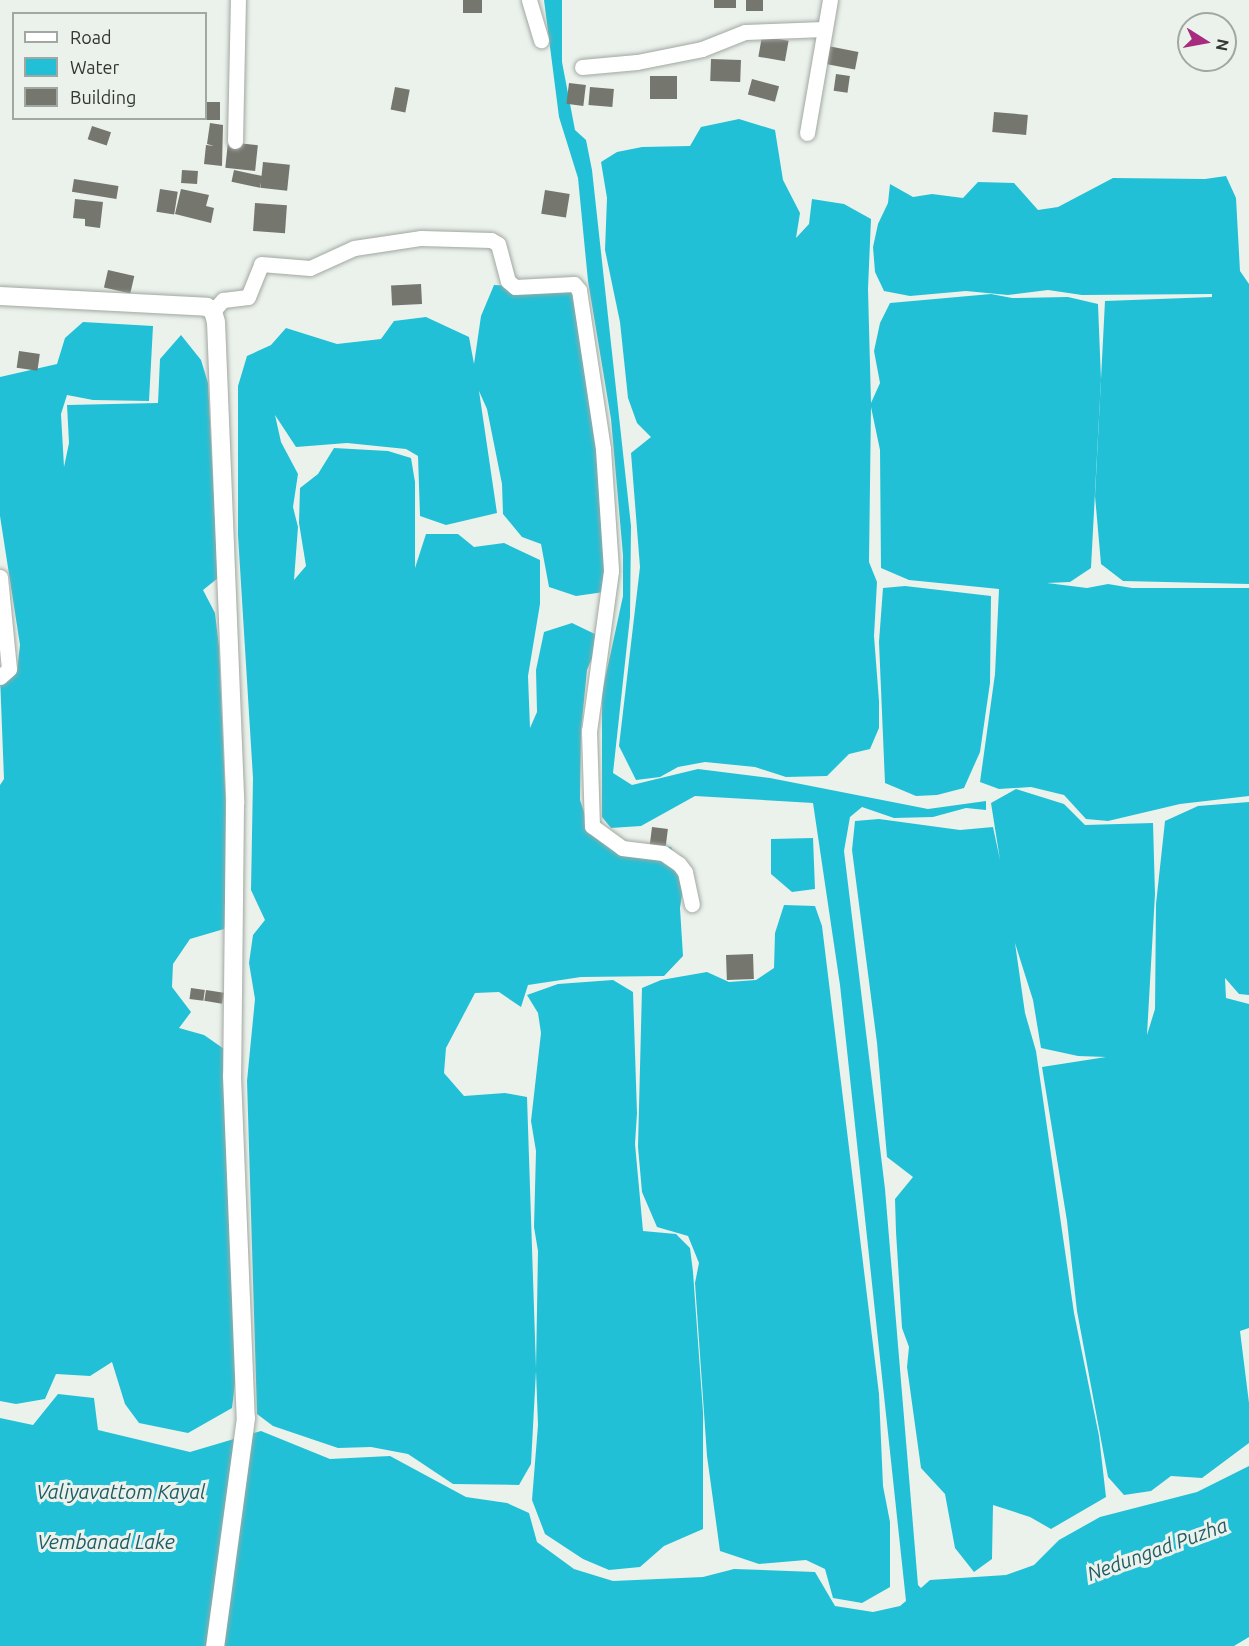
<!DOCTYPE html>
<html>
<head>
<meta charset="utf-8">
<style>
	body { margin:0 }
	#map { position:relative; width:1249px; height:1646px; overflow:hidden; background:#ebf2eb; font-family:Ubuntu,sans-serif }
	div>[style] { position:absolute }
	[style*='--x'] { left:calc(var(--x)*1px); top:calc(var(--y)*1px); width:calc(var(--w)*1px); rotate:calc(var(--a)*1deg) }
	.water>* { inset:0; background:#22c0d6 }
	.building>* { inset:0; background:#75766e; transform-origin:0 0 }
	.roads { filter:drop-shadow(0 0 2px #a1a7a1) drop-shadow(0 0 2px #a1a7a1) }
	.minor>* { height:15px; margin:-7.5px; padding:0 7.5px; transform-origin:7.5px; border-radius:7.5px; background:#fff }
	.tertiary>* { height:18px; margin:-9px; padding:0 9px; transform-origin:9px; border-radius:9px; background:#fff }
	span { translate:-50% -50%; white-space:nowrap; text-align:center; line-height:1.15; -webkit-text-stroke:6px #ebf2eb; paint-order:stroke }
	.water-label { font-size:20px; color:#225c66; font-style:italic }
	.legend { position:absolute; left:12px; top:12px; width:195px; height:108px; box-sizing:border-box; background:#ebf2eb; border:2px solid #a1a7a1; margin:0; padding:8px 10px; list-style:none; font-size:18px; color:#333633 }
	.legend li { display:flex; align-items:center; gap:12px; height:30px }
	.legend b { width:30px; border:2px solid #a1a7a1 }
	.north { position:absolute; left:1177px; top:12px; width:60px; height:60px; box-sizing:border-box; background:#ebf2eb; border:2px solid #a1a7a1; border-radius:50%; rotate:101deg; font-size:16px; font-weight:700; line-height:24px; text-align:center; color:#333633 }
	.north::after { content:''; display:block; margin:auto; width:21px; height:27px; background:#a72c80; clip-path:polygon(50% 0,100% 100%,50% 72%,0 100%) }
</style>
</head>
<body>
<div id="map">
	<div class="water">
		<i style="clip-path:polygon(544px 0,562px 0,562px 62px,575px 130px,586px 140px,592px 170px,631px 526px,630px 617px,613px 773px,632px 785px,698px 769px,770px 778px,928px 809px,986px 801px,986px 810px,966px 808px,933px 817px,894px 818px,862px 807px,850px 817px,844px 851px,885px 1189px,918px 1585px,921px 1588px,930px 1580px,1006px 1575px,1034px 1565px,1059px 1540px,1100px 1517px,1197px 1492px,1249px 1466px,1249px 1637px,1234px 1646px,0 1646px,0 1418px,33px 1425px,58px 1394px,94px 1398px,98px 1430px,190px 1452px,261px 1431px,330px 1459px,390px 1456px,466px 1497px,507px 1503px,529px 1513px,537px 1542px,574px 1569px,613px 1581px,703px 1577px,734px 1569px,815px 1572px,835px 1606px,873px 1612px,900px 1606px,906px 1601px,840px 985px,813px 803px,695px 796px,641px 826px,611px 828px,602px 817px,602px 693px,623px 596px,623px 555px,611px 419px,588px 281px,578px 178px,559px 117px)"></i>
		<i style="clip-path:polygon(739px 119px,775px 130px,783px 180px,800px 213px,796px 238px,809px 224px,812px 199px,844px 204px,871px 219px,868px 289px,871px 403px,880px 383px,874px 351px,880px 323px,890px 303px,991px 294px,1012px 298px,1068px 297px,1098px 304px,1101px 380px,1091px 568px,1070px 582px,1047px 583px,1087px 588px,1108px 584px,1132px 588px,1249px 588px,1249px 796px,1180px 804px,1108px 821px,1086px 819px,1064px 795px,1031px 787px,999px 789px,980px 782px,995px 674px,999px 589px,909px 580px,881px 568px,880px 450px,871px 407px,869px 562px,877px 582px,874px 636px,879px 701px,879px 728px,870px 749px,849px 754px,827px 776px,786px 777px,755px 767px,705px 762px,678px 767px,660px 777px,636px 780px,619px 746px,640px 567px,631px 453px,651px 437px,637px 423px,628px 398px,620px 322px,605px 250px,607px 198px,601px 162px,617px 152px,642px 147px,690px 146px,701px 127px)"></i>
		<i style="clip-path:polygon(1226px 176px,1236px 198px,1240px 271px,1249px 284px,1249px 584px,1123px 581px,1101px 564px,1095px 496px,1105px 301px,1212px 297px,1212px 294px,1082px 295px,1048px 290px,1008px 295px,966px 291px,910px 296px,884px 291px,875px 272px,873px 247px,878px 224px,888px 203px,890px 184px,913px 197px,932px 194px,963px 198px,978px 182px,1014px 183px,1038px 210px,1058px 207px,1113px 178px,1205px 179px)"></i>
		<i style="clip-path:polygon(494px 285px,577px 289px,584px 316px,611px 591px,576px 596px,549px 587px,541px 544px,522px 537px,503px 514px,502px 484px,487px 409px,479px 391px,497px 513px,446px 525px,420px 516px,418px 456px,406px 449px,347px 443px,296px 447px,275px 415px,281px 442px,298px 474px,293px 507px,298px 527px,294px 580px,306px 566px,299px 523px,300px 488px,318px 474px,334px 448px,388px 451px,411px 458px,415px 482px,415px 568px,426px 534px,458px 534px,474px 547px,504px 543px,540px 560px,540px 604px,528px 676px,530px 728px,537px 712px,536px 670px,544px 632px,572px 623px,601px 637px,587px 670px,581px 731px,580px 800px,587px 821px,608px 841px,671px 847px,685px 874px,680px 908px,683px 956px,664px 976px,581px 977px,528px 985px,521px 1007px,499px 992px,475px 993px,446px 1048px,444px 1073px,464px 1096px,505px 1093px,527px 1097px,536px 1368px,538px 1251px,534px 1227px,536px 1151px,531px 1121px,541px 1033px,538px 1013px,527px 995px,558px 984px,613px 980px,633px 992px,637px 1113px,635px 1144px,643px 1231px,676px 1234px,690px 1248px,693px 1272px,703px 1412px,703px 1529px,664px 1546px,640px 1567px,609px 1570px,583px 1559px,545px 1534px,532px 1500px,538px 1425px,536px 1371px,531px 1464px,519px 1485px,453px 1484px,408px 1454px,371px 1447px,338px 1448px,273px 1426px,257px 1414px,247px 1081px,255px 999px,249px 963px,253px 935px,265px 920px,251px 890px,253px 778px,238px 535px,238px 386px,247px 356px,271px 345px,286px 328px,337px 344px,381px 339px,394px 321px,426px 317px,469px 337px,474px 364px,481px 316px)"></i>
		<i style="clip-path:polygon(83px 322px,153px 326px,149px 401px,93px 400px,67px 395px,61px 414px,64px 467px,69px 443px,67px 405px,158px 403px,160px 359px,181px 335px,201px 360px,208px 383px,218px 578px,203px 590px,215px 613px,219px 647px,230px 907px,224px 929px,190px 939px,173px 964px,172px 987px,191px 1012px,179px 1028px,204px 1035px,227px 1051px,237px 1367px,232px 1408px,188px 1433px,139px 1423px,125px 1404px,112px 1362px,90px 1376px,56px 1374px,45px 1399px,16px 1404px,0 1401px,0 785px,4px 779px,0 676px,17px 671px,20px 645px,0 516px,0 377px,57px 364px,65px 338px)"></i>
		<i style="clip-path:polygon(905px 586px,991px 596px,990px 683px,980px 752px,964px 788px,937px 795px,916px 796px,885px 783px,879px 642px,883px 588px)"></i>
		<i style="clip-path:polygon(1016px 789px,1064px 804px,1085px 825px,1153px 823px,1155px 894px,1147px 1035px,1155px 1009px,1156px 904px,1165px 821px,1198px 806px,1249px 802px,1249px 995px,1239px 994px,1225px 978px,1226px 998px,1249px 1004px,1249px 1328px,1240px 1331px,1249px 1403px,1249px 1443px,1202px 1478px,1171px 1476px,1151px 1491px,1124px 1495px,1108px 1477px,1077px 1311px,1067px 1221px,1042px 1067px,1106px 1057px,1078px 1056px,1041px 1048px,1033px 1000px,1015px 943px,1025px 1013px,1036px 1051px,1074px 1313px,1099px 1436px,1106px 1497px,1051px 1529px,1030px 1517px,993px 1505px,992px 1559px,974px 1572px,955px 1548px,945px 1494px,921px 1468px,907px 1367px,909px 1347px,902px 1328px,896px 1232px,895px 1199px,913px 1177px,887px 1157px,877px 1043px,852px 850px,855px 821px,879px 819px,960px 830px,993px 827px,1000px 860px,991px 803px)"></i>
		<i style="clip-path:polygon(813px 838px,815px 889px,792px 892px,771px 874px,771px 839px)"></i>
		<i style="clip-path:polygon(784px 905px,815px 906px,822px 926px,879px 1394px,883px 1486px,890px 1522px,890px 1587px,862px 1603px,833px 1598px,825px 1569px,806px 1560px,759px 1564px,720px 1551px,707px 1456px,695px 1283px,699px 1263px,688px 1236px,657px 1227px,642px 1192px,638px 1147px,642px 988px,661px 980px,707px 972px,729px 982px,756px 980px,774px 968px,775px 933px)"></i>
	</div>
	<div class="building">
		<i style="left:463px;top:0;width:19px;height:13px"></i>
		<i style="left:714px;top:0;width:22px;height:8px"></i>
		<i style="left:746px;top:0;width:17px;height:11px"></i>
		<i style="left:762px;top:36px;width:27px;height:21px;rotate:10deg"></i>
		<i style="left:828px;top:46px;width:31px;height:18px;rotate:11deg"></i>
		<i style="left:711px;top:59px;width:30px;height:22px;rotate:2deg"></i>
		<i style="left:836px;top:74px;width:14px;height:17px;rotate:8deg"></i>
		<i style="left:650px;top:76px;width:27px;height:23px"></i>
		<i style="left:752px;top:79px;width:28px;height:16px;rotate:15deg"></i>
		<i style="left:569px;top:83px;width:17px;height:21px;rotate:7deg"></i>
		<i style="left:395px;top:87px;width:15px;height:23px;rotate:11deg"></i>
		<i style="left:590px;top:87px;width:24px;height:18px;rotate:5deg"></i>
		<i style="left:206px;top:102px;width:14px;height:18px"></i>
		<i style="left:994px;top:112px;width:34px;height:20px;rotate:5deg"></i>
		<i style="clip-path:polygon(210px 123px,223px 125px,222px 166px,204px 164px,206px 145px,214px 146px,207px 144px)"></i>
		<i style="left:92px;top:126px;width:20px;height:14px;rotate:18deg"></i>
		<i style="left:228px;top:142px;width:30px;height:26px;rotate:6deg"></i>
		<i style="left:263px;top:162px;width:27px;height:26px;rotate:6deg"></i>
		<i style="left:182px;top:170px;width:16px;height:13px;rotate:4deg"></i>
		<i style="left:234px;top:170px;width:29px;height:12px;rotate:12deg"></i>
		<i style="left:74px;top:179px;width:45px;height:13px;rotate:9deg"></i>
		<i style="left:160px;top:189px;width:18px;height:23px;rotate:9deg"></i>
		<i style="clip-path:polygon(181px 189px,209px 195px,206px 206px,214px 208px,211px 223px,175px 214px)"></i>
		<i style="left:545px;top:190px;width:25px;height:24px;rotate:9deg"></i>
		<i style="clip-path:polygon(75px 199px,103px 202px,100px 228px,85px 226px,85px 219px,73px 218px)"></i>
		<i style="left:255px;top:203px;width:32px;height:28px;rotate:4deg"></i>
		<i style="left:108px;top:270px;width:27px;height:18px;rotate:13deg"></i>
		<i style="left:421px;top:284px;width:20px;height:30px;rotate:87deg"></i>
		<i style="left:19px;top:351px;width:21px;height:17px;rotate:8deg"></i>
		<i style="left:652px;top:827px;width:16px;height:19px;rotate:7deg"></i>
		<i style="left:753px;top:954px;width:25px;height:27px;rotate:88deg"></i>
		<i style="left:191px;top:988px;width:14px;height:11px;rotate:8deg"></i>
		<i style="left:206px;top:990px;width:18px;height:11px;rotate:9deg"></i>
	</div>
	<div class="roads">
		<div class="minor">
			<i style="--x:529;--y:0;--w:42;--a:73.3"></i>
			<i style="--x:582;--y:67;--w:55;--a:-5.2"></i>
			<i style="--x:637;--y:62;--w:66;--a:-11.3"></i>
			<i style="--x:702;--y:49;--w:46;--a:-21.6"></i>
			<i style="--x:745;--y:32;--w:79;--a:-2.2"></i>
			<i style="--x:807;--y:133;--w:135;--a:-80.2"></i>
			<i style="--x:235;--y:141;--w:141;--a:-88.8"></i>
			<i style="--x:213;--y:311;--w:15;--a:-48"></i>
			<i style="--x:223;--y:300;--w:25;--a:-7"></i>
			<i style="--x:248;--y:297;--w:35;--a:-68"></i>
			<i style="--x:261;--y:264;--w:49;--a:4.7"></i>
			<i style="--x:310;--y:268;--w:48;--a:-24.4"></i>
			<i style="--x:354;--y:248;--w:68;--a:-8.5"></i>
			<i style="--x:421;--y:238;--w:70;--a:1.6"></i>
			<i style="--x:491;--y:240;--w:8;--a:30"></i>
			<i style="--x:498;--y:244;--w:38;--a:75"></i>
			<i style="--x:508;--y:281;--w:9;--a:41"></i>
			<i style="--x:515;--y:287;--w:59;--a:-2.9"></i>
			<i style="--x:574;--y:284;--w:8;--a:50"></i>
			<i style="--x:579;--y:290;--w:161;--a:81.4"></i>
			<i style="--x:603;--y:449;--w:122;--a:86.2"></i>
			<i style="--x:611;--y:571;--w:162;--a:97.8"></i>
			<i style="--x:589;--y:731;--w:95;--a:88.2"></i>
			<i style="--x:592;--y:826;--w:37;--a:36"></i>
			<i style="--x:622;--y:848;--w:41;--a:7"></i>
			<i style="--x:663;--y:853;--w:19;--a:35"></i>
			<i style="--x:679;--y:864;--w:10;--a:53"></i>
			<i style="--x:685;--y:872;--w:33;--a:78"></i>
			<i style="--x:0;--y:577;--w:92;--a:84.4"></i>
			<i style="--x:9;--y:669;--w:12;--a:138"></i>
		</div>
		<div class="tertiary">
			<i style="--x:0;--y:296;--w:207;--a:3"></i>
			<i style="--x:207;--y:307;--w:7;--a:34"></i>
			<i style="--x:213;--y:311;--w:11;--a:75"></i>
			<i style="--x:216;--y:322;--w:482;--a:87.7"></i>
			<i style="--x:235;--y:804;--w:272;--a:90.6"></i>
			<i style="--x:232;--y:1076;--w:342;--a:87.7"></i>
			<i style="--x:246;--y:1418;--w:230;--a:97.7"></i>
		</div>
	</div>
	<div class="water-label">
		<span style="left:121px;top:1491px">Valiyavattom Kayal</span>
		<span style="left:106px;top:1541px">Vembanad Lake</span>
		<span style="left:1157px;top:1549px;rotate:-20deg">Nedungad Puzha</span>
	</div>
	<ul class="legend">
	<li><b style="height:8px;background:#fff"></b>Road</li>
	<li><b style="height:16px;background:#22c0d6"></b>Water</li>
	<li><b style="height:16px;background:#75766e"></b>Building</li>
	</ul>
	<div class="north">N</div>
</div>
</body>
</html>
